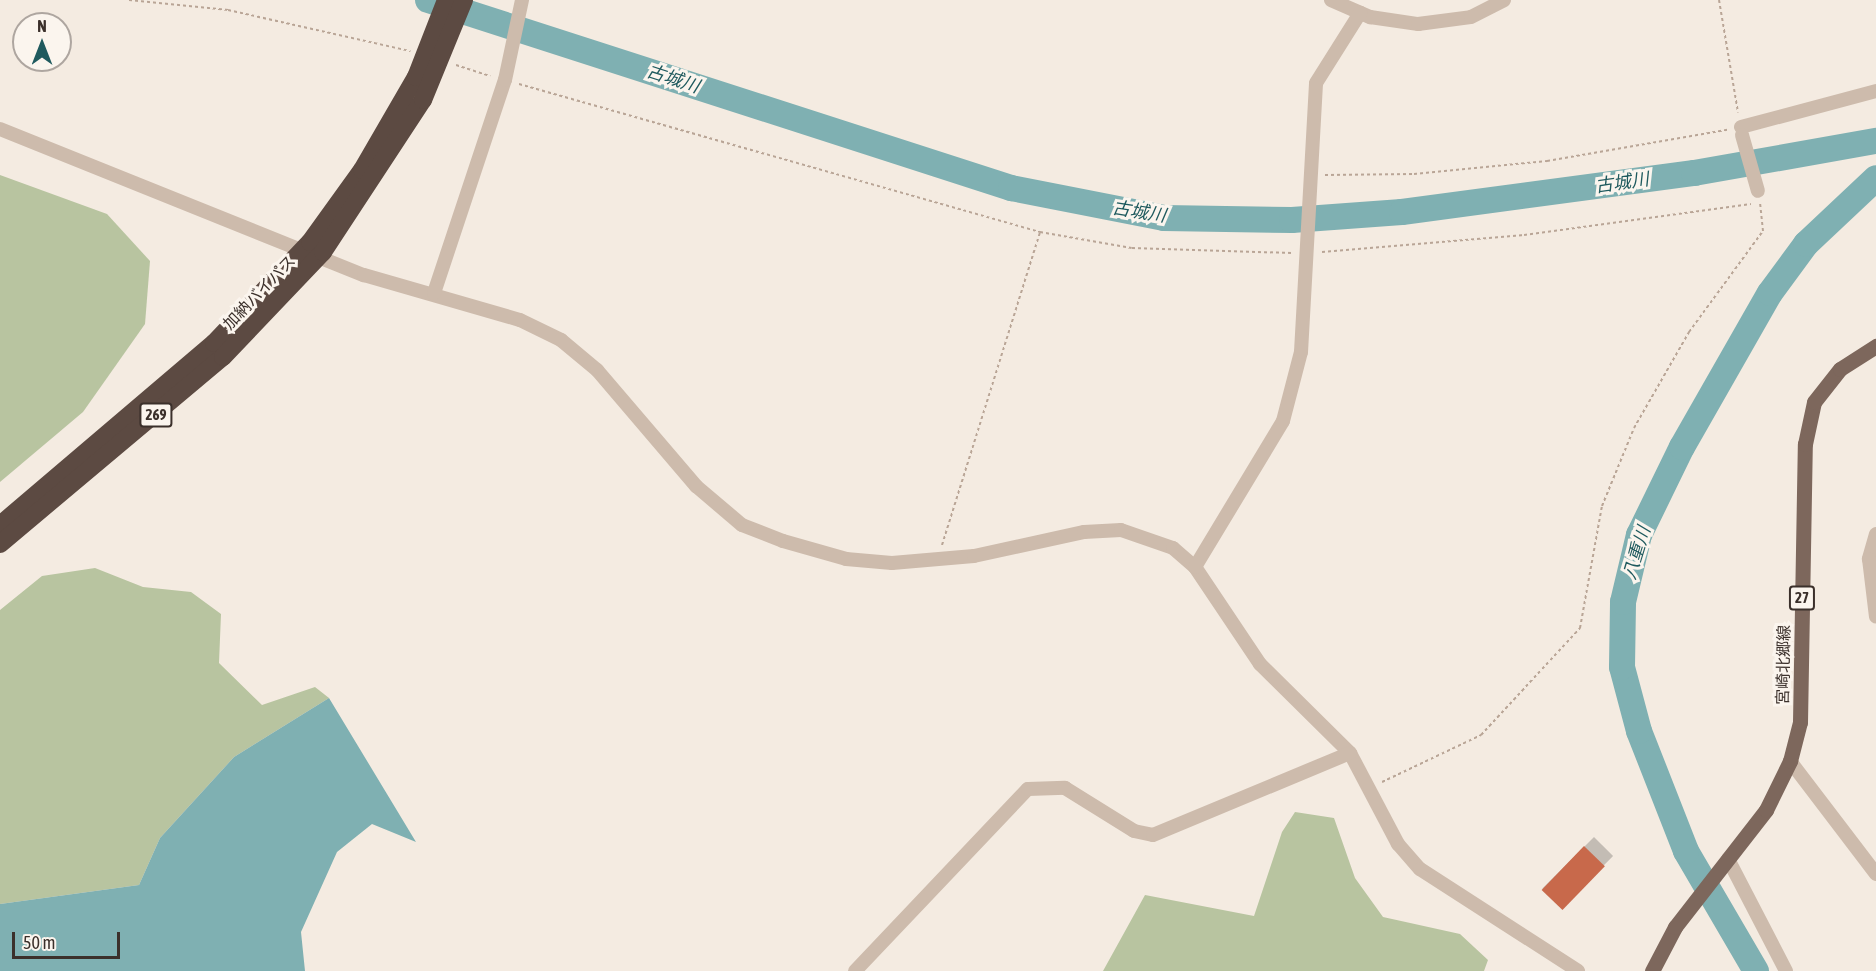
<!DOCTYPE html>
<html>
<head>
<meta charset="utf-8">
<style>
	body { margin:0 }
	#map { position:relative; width:1876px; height:971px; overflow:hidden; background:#f4ebe1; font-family:"Asap Condensed","Noto Sans JP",sans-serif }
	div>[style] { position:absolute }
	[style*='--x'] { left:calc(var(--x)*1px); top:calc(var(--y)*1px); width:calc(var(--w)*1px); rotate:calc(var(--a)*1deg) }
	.green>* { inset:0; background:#b8c4a0 }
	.water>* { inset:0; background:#7fb0b2 }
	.shadow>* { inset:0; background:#0003; transform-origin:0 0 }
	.river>* { height:26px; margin:-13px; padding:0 13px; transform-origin:13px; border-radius:13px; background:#7fb0b2 }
	.building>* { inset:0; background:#c8694b; transform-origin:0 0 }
	.path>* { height:2px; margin-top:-1px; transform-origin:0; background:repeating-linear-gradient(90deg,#b9a596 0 3px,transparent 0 6px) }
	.minor>* { height:14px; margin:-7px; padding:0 7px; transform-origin:7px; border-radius:7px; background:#cdbbac }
	.major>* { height:15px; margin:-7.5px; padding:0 7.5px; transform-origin:7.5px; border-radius:7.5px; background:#7d675c }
	.highway>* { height:18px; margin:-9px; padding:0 9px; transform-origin:9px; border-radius:9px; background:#5c4a42 }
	span { translate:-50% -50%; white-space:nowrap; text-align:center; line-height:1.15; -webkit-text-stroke:6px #fbf5ee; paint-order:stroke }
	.shield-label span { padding:2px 4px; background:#fbf5ee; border:2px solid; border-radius:4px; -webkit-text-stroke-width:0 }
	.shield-label { font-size:15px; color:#3b302b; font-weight:700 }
	.street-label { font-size:16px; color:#3b302b }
	.water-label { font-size:18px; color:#1f5a5e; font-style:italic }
	.north { position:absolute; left:12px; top:12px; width:60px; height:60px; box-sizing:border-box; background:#fbf5ee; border:2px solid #aea6a0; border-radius:50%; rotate:0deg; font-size:16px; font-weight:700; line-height:24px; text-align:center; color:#3b302b }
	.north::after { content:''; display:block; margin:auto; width:21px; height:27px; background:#1f5a5e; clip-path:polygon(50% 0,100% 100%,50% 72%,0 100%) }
	.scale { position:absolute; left:12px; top:932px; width:108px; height:27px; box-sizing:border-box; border:3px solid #3b302b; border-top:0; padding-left:8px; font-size:18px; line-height:21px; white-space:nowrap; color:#3b302b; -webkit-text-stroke:4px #fbf5ee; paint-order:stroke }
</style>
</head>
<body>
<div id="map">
	<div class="green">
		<i style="clip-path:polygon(0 175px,107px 214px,150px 261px,145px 324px,83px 412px,0 482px)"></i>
		<i style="clip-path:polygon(95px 568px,143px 587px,191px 592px,221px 614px,219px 663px,262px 705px,315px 687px,329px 698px,234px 757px,160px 838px,139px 885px,0 904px,0 610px,42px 576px)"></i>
		<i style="clip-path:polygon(1295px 812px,1334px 818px,1355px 878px,1383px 917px,1460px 934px,1488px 960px,1484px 971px,1103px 971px,1145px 895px,1254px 916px,1282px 832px)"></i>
	</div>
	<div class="water">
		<i style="clip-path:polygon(329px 698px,416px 842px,372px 824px,337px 852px,301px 932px,305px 971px,0 971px,0 904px,139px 885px,160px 838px,234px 757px)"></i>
	</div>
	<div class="shadow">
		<i style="left:1594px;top:837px;width:27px;height:73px;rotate:45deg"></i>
	</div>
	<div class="river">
		<i style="--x:428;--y:0;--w:613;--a:17.87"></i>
		<i style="--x:1011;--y:188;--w:156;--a:11.1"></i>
		<i style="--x:1164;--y:218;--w:128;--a:0.9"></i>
		<i style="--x:1292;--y:220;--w:110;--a:-4.2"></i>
		<i style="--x:1402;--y:212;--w:295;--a:-7.6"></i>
		<i style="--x:1694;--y:173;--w:185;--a:-10"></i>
		<i style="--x:1756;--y:971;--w:139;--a:-120.3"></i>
		<i style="--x:1686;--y:851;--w:129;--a:-111.4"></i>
		<i style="--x:1639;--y:731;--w:66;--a:-104.9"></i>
		<i style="--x:1622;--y:667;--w:65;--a:-89.1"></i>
		<i style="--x:1623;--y:602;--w:69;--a:-76.6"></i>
		<i style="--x:1639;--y:535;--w:98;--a:-64"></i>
		<i style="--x:1682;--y:447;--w:177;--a:-60.3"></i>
		<i style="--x:1770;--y:293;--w:61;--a:-53.7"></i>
		<i style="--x:1806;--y:244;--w:96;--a:-43.3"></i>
	</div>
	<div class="building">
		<i style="left:1584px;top:846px;width:29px;height:61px;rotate:44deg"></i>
	</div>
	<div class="path">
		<i style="--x:129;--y:0;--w:100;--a:5.8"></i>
		<i style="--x:228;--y:10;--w:187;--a:12.7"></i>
		<i style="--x:1719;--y:0;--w:114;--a:80.4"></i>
		<i style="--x:456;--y:65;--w:36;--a:18"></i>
		<i style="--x:519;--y:84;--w:542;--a:15.86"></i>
		<i style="--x:1040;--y:232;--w:93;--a:9.9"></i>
		<i style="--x:1132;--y:248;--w:160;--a:1.8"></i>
		<i style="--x:1325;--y:175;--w:89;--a:-0.6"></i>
		<i style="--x:1414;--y:174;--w:134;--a:-5.6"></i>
		<i style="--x:1547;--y:161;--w:183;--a:-9.8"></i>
		<i style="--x:1322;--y:252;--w:203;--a:-4.8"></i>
		<i style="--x:1524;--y:235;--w:229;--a:-7.8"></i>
		<i style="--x:942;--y:545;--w:327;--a:-72.6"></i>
		<i style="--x:1382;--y:782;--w:110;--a:-25.4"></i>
		<i style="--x:1481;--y:735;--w:146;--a:-47.2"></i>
		<i style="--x:1580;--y:628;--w:124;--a:-79.8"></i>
		<i style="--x:1602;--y:506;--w:84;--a:-67.7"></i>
		<i style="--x:1634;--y:428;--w:111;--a:-60.2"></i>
		<i style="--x:1689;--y:332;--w:125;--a:-53.8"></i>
		<i style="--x:1763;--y:231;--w:28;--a:-96"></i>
	</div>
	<div class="minor">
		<i style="--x:1331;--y:0;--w:43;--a:23.6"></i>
		<i style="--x:1370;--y:17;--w:49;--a:8.3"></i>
		<i style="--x:1418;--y:24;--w:53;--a:-7.5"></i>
		<i style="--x:1471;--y:17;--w:37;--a:-27"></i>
		<i style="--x:1741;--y:127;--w:140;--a:-14.9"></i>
		<i style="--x:0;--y:129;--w:392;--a:21.9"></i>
		<i style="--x:364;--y:275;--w:162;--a:16.1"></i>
		<i style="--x:520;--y:320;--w:46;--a:26"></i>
		<i style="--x:561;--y:340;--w:47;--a:39.8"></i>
		<i style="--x:597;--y:370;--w:153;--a:49.5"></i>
		<i style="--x:696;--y:486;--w:60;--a:40.3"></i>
		<i style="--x:742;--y:525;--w:44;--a:21.3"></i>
		<i style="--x:783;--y:541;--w:66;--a:15.9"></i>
		<i style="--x:846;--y:559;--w:46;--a:5"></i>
		<i style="--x:892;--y:563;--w:82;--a:-4.9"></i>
		<i style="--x:974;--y:556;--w:113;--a:-12.3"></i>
		<i style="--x:1084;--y:532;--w:37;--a:-3"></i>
		<i style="--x:1121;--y:530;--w:55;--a:19.1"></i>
		<i style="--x:1173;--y:548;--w:29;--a:41"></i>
		<i style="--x:1195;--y:567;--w:117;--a:56.2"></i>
		<i style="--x:1260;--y:664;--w:127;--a:44.7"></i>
		<i style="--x:1350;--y:753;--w:103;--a:62.2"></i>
		<i style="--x:1398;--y:844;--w:33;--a:49"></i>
		<i style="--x:1420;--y:869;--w:188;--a:32.8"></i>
		<i style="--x:1742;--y:135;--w:58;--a:74.1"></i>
		<i style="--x:434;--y:293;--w:225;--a:-71.6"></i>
		<i style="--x:505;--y:80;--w:82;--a:-78"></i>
		<i style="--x:1876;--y:534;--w:26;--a:106"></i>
		<i style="--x:1869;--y:559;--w:58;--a:83.1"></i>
		<i style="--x:1195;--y:567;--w:170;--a:-58.9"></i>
		<i style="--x:1283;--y:421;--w:71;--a:-75.4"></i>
		<i style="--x:1301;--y:352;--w:269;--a:-86.8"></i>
		<i style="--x:1316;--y:83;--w:83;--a:-57.8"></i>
		<i style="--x:1790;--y:761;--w:142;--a:52.7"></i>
		<i style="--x:1728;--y:859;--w:126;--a:62.6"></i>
		<i style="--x:855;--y:971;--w:251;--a:-46.5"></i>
		<i style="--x:1028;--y:789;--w:37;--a:-2"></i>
		<i style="--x:1065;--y:788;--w:81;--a:31.9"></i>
		<i style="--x:1134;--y:831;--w:19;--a:12"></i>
		<i style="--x:1153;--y:835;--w:213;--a:-22.6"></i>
	</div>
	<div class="major">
		<i style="--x:1652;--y:971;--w:50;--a:-62.4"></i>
		<i style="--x:1675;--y:927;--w:148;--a:-52.1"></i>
		<i style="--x:1766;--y:810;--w:55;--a:-63.9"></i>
		<i style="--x:1790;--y:761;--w:40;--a:-75.6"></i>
		<i style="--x:1800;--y:722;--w:278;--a:-89"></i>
		<i style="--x:1805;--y:444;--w:43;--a:-77.9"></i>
		<i style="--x:1814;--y:402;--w:42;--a:-51.8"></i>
		<i style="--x:1840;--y:369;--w:43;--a:-32.6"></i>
	</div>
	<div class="highway">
		<i style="--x:0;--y:525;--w:281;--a:-40.4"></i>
		<i style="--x:214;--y:343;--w:139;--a:-46.5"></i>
		<i style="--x:310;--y:242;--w:89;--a:-54.2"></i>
		<i style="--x:362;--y:170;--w:108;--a:-59.9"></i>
		<i style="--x:416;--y:77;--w:83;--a:-68.7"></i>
		<i style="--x:0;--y:544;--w:291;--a:-40"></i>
		<i style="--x:223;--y:357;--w:145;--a:-46.4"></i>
		<i style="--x:323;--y:252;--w:182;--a:-56.7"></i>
		<i style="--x:423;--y:100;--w:108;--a:-67.7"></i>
	</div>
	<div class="shield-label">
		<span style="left:156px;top:415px">269</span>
		<span style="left:1802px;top:598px">27</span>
	</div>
	<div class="street-label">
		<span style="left:259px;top:292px;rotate:-46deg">加納バイパス</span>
		<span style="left:1783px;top:665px;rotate:-89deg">宮崎北郷線</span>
	</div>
	<div class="water-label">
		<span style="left:673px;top:79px;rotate:18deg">古城川</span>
		<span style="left:1622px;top:183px;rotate:-8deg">古城川</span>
		<span style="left:1139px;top:212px;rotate:9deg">古城川</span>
		<span style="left:1637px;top:553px;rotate:-73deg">八重川</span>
	</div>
	<div class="north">N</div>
	<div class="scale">50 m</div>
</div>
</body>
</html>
